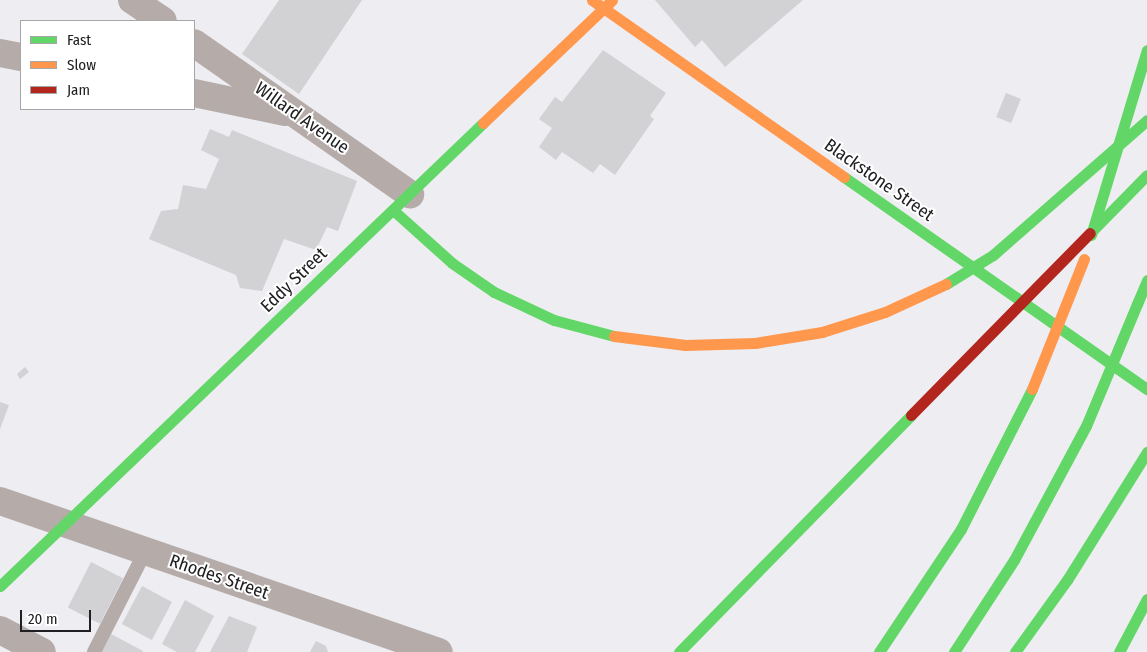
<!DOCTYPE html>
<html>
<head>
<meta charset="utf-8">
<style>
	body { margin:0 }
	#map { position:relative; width:1147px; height:652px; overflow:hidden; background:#ededf2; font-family:"Fira Sans Condensed",sans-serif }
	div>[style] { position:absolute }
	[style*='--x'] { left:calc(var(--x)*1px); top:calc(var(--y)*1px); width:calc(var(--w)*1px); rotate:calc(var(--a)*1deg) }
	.building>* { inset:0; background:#d2d2d5; transform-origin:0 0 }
	.lane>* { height:14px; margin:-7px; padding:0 7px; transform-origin:7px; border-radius:7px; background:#b5acaa }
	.street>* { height:28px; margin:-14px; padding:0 14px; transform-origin:14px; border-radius:14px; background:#b5acaa }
	.fast>* { height:11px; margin:-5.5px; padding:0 5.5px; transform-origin:5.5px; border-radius:5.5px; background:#63d668 }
	.slow>* { height:11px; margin:-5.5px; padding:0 5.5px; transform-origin:5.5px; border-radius:5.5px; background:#ff974d }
	.fast-bridge>* { height:11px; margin:-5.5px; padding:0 5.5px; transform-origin:5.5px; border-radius:5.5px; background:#63d668 }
	.slow-bridge>* { height:11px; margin:-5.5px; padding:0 5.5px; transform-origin:5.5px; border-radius:5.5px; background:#ff974d }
	.jam-bridge>* { height:11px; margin:-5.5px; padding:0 5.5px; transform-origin:5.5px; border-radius:5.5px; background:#b3261e }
	span { translate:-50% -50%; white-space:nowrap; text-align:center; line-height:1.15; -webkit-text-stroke:4px #fff; paint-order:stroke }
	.street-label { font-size:18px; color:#202023 }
	.legend { position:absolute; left:20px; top:20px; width:175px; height:90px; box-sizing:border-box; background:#fff; border:1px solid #a6a6a7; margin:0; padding:6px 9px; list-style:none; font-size:15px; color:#202023 }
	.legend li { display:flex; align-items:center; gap:10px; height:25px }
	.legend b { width:25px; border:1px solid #a6a6a7 }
	.scale { position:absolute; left:20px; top:610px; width:71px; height:22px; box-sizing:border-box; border:2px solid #202023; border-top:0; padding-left:6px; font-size:15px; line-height:18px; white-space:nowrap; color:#202023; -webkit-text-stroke:4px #fff; paint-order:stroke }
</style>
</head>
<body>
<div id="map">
	<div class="building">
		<i style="clip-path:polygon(279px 0,362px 0,299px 94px,242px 54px)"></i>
		<i style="clip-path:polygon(655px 0,803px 0,725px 67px,702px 40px,695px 47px)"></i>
		<i style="clip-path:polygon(603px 50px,666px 93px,650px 116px,654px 119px,615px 175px,600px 164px,593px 173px,562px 152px,556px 160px,539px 147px,552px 128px,539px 119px,555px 97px,562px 102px)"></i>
		<i style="left:1006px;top:93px;width:16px;height:26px;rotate:22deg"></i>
		<i style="clip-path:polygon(210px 129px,229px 137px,232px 130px,357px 181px,338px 231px,327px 227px,316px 250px,284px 239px,262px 291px,240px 288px,236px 275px,149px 239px,161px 211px,178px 209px,183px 185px,206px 189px,219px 159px,201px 150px)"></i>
		<i style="clip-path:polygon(25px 367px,29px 372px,20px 379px,17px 374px)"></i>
		<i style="clip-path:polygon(0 402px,9px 405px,0 429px)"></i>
		<i style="left:91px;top:562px;width:36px;height:51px;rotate:27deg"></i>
		<i style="left:142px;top:586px;width:34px;height:43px;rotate:28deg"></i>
		<i style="clip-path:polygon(185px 600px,214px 616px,195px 652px,177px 652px,162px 644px)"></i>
		<i style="clip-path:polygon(229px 616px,257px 627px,247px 652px,210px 652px)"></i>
		<i style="clip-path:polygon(111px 634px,143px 651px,142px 652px,101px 652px)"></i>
		<i style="clip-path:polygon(316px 641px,326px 646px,328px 652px,310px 652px)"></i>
	</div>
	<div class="lane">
		<i style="--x:94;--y:652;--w:112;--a:-63"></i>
	</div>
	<div class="street">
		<i style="--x:132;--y:0;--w:37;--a:34"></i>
		<i style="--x:194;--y:43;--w:264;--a:35"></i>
		<i style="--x:0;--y:53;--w:21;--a:11"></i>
		<i style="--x:194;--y:93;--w:93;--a:11.8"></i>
		<i style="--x:0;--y:501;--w:464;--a:19"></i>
		<i style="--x:0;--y:630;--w:47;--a:27.6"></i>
	</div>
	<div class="fast">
		<i style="--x:844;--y:177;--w:370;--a:35"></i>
		<i style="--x:393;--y:210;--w:79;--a:41.9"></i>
		<i style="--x:452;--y:263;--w:51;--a:34.6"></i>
		<i style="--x:494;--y:292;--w:66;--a:25"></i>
		<i style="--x:554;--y:320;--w:62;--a:14.9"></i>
		<i style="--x:1091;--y:235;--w:193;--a:-73.2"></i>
		<i style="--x:1137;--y:304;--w:26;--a:-67"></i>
		<i style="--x:0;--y:586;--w:669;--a:-43.79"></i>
		<i style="--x:879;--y:652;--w:148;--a:-56.3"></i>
		<i style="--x:961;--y:529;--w:157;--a:-63.1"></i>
		<i style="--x:954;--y:652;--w:110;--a:-56.9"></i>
		<i style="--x:1014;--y:560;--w:152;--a:-61.8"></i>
		<i style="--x:1015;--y:652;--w:89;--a:-54.2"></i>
		<i style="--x:1067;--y:580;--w:151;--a:-58"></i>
		<i style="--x:1119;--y:652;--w:60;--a:-62.2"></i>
	</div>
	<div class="slow">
		<i style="--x:592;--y:0;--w:308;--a:35.1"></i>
		<i style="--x:483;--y:123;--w:178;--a:-43.6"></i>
	</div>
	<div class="fast-bridge">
		<i style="--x:1090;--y:233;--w:81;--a:-45.5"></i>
		<i style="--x:946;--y:284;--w:55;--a:-31.7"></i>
		<i style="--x:993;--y:255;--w:205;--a:-41.2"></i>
		<i style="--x:1086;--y:426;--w:132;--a:-67.3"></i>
		<i style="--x:679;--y:652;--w:332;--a:-45.6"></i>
	</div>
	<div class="slow-bridge">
		<i style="--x:614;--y:336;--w:72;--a:7.2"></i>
		<i style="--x:685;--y:345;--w:70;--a:-1.6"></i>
		<i style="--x:755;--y:343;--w:68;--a:-9.3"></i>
		<i style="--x:822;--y:332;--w:66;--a:-17.6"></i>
		<i style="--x:885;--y:312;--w:67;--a:-24.7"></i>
		<i style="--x:1032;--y:389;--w:140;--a:-68.2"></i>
	</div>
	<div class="jam-bridge">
		<i style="--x:911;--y:415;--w:255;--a:-45.5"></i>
	</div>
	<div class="street-label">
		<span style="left:302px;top:118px;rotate:35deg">Willard Avenue</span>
		<span style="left:879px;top:180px;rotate:35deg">Blackstone Street</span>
		<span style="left:294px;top:280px;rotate:-44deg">Eddy Street</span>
		<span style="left:219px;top:577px;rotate:19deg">Rhodes Street</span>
	</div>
	<ul class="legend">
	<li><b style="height:6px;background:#63d668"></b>Fast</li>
	<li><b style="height:6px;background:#ff974d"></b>Slow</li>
	<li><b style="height:6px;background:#b3261e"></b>Jam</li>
	</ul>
	<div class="scale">20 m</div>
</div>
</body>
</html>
